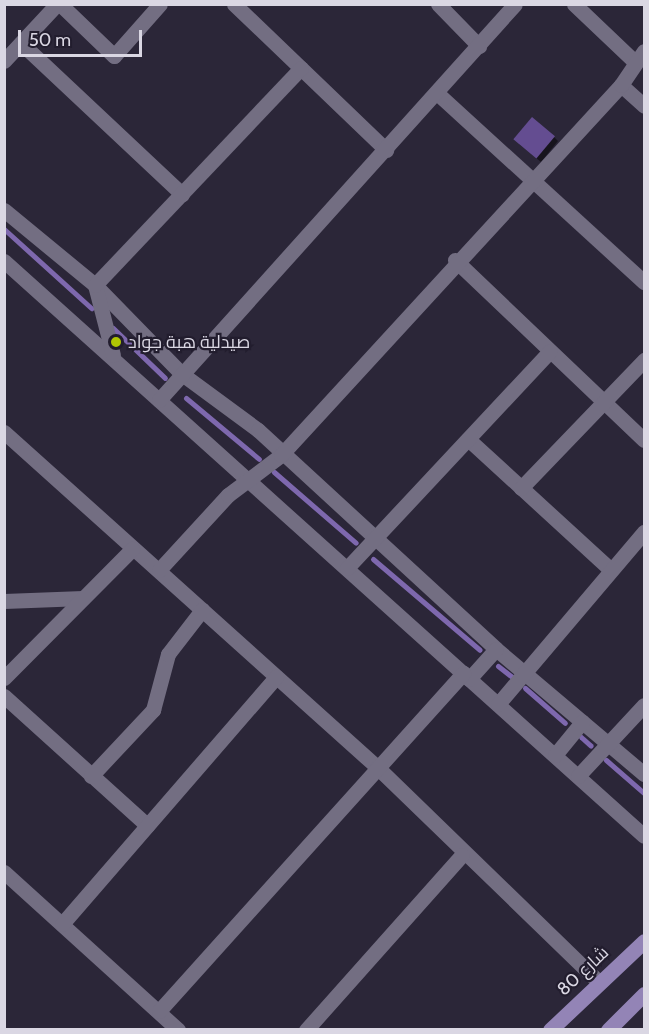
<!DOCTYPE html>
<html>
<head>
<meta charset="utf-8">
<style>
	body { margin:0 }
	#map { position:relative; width:649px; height:1034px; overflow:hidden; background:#2b2638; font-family:Cabin,Cairo,sans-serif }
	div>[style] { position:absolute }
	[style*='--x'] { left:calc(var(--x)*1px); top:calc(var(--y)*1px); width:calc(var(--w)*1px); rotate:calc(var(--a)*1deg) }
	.shadow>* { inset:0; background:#0007 }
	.stream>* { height:5px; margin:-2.5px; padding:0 2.5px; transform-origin:2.5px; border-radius:2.5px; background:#7e68ae }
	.building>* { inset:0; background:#644d91; transform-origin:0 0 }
	.minor>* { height:15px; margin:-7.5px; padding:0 7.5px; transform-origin:7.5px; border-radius:7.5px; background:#736e82 }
	.major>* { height:15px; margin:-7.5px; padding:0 7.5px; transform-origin:7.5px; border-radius:7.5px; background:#9384b6 }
	.dots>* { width:16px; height:16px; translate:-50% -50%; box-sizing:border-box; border:3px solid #221d2e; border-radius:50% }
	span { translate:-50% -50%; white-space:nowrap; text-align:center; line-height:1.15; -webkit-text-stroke:4.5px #221d2e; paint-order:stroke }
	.poi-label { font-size:18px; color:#dad7e3 }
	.left { translate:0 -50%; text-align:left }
	.street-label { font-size:18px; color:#dad7e3 }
	.frame { position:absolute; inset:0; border:6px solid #dad7e3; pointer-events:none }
	.scale { position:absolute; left:18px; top:30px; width:124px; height:27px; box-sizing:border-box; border:3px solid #dad7e3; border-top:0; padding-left:8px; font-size:18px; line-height:21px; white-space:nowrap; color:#dad7e3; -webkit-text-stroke:4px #221d2e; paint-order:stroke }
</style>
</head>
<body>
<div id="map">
	<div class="shadow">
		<i style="clip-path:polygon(554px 137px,558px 141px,541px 162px,519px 144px)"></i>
	</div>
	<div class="stream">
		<i style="--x:4;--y:229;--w:118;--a:42.2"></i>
		<i style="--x:113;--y:328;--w:72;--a:43.9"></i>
		<i style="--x:186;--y:398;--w:95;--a:39.9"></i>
		<i style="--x:274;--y:472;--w:108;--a:40.9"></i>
		<i style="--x:373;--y:559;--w:140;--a:40.4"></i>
		<i style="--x:498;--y:666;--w:18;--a:38"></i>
		<i style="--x:525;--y:688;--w:53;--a:41.2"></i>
		<i style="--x:581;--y:737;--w:13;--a:42"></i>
		<i style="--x:606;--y:760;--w:50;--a:41"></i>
	</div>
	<div class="building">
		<i style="left:532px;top:117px;width:30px;height:29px;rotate:40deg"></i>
	</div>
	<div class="minor">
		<i style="--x:60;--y:4;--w:75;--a:43.9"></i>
		<i style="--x:114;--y:56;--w:69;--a:-48.5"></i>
		<i style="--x:234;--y:4;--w:211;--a:43.8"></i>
		<i style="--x:438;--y:4;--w:59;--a:45.7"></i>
		<i style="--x:574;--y:4;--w:84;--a:43.6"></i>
		<i style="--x:21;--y:43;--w:221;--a:43.2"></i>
		<i style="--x:4;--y:61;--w:78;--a:-47.1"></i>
		<i style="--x:621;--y:85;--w:31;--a:42"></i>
		<i style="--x:438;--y:94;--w:279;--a:42.4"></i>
		<i style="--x:4;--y:210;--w:118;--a:39.5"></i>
		<i style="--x:95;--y:285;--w:124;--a:45.7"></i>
		<i style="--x:182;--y:374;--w:94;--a:36.4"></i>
		<i style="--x:258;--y:430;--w:323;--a:42.6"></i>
		<i style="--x:496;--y:649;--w:194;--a:40.2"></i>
		<i style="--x:455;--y:260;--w:261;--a:43.6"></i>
		<i style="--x:4;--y:261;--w:860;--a:41.94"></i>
		<i style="--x:113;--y:355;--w:72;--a:-104.4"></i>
		<i style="--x:95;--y:285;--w:299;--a:-46.5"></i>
		<i style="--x:159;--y:400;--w:532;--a:-48.04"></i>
		<i style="--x:4;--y:432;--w:501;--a:41.93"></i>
		<i style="--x:377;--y:767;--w:309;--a:44.1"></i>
		<i style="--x:468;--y:439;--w:193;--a:42.5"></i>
		<i style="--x:521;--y:488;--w:178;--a:-46.1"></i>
		<i style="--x:347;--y:568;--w:297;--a:-46.9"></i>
		<i style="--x:159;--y:570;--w:102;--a:-47.4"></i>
		<i style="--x:228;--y:495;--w:66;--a:-37"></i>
		<i style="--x:281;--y:455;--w:502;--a:-47.42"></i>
		<i style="--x:621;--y:85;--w:41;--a:-55.9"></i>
		<i style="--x:4;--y:601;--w:79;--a:-2.2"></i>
		<i style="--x:4;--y:678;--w:182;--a:-45.2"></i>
		<i style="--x:469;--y:679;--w:40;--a:-48"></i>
		<i style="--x:4;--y:696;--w:193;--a:42.1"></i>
		<i style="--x:498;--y:704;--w:226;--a:-49.7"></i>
		<i style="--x:555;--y:755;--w:43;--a:-50.7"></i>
		<i style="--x:91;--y:776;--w:91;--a:-46.8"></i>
		<i style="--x:153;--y:710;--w:58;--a:-75"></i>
		<i style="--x:168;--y:654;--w:56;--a:-52.3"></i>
		<i style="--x:578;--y:776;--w:97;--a:-47.1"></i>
		<i style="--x:4;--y:872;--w:235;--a:42.2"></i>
		<i style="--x:62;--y:924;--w:327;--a:-49.1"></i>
		<i style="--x:159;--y:1011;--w:455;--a:-48"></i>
		<i style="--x:306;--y:1030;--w:234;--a:-48.3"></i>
	</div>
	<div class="major">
		<i style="--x:550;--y:1030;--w:129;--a:-43.4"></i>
		<i style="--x:608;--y:1030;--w:51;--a:-45"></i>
	</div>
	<div class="dots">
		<i style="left:116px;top:342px;background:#afc504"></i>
	</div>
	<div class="poi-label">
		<span class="left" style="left:128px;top:342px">صيدلية هبة جواد</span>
	</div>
	<div class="street-label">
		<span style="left:583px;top:971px;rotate:-43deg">شارع 80</span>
	</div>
	<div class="frame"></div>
	<div class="scale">50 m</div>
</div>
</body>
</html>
